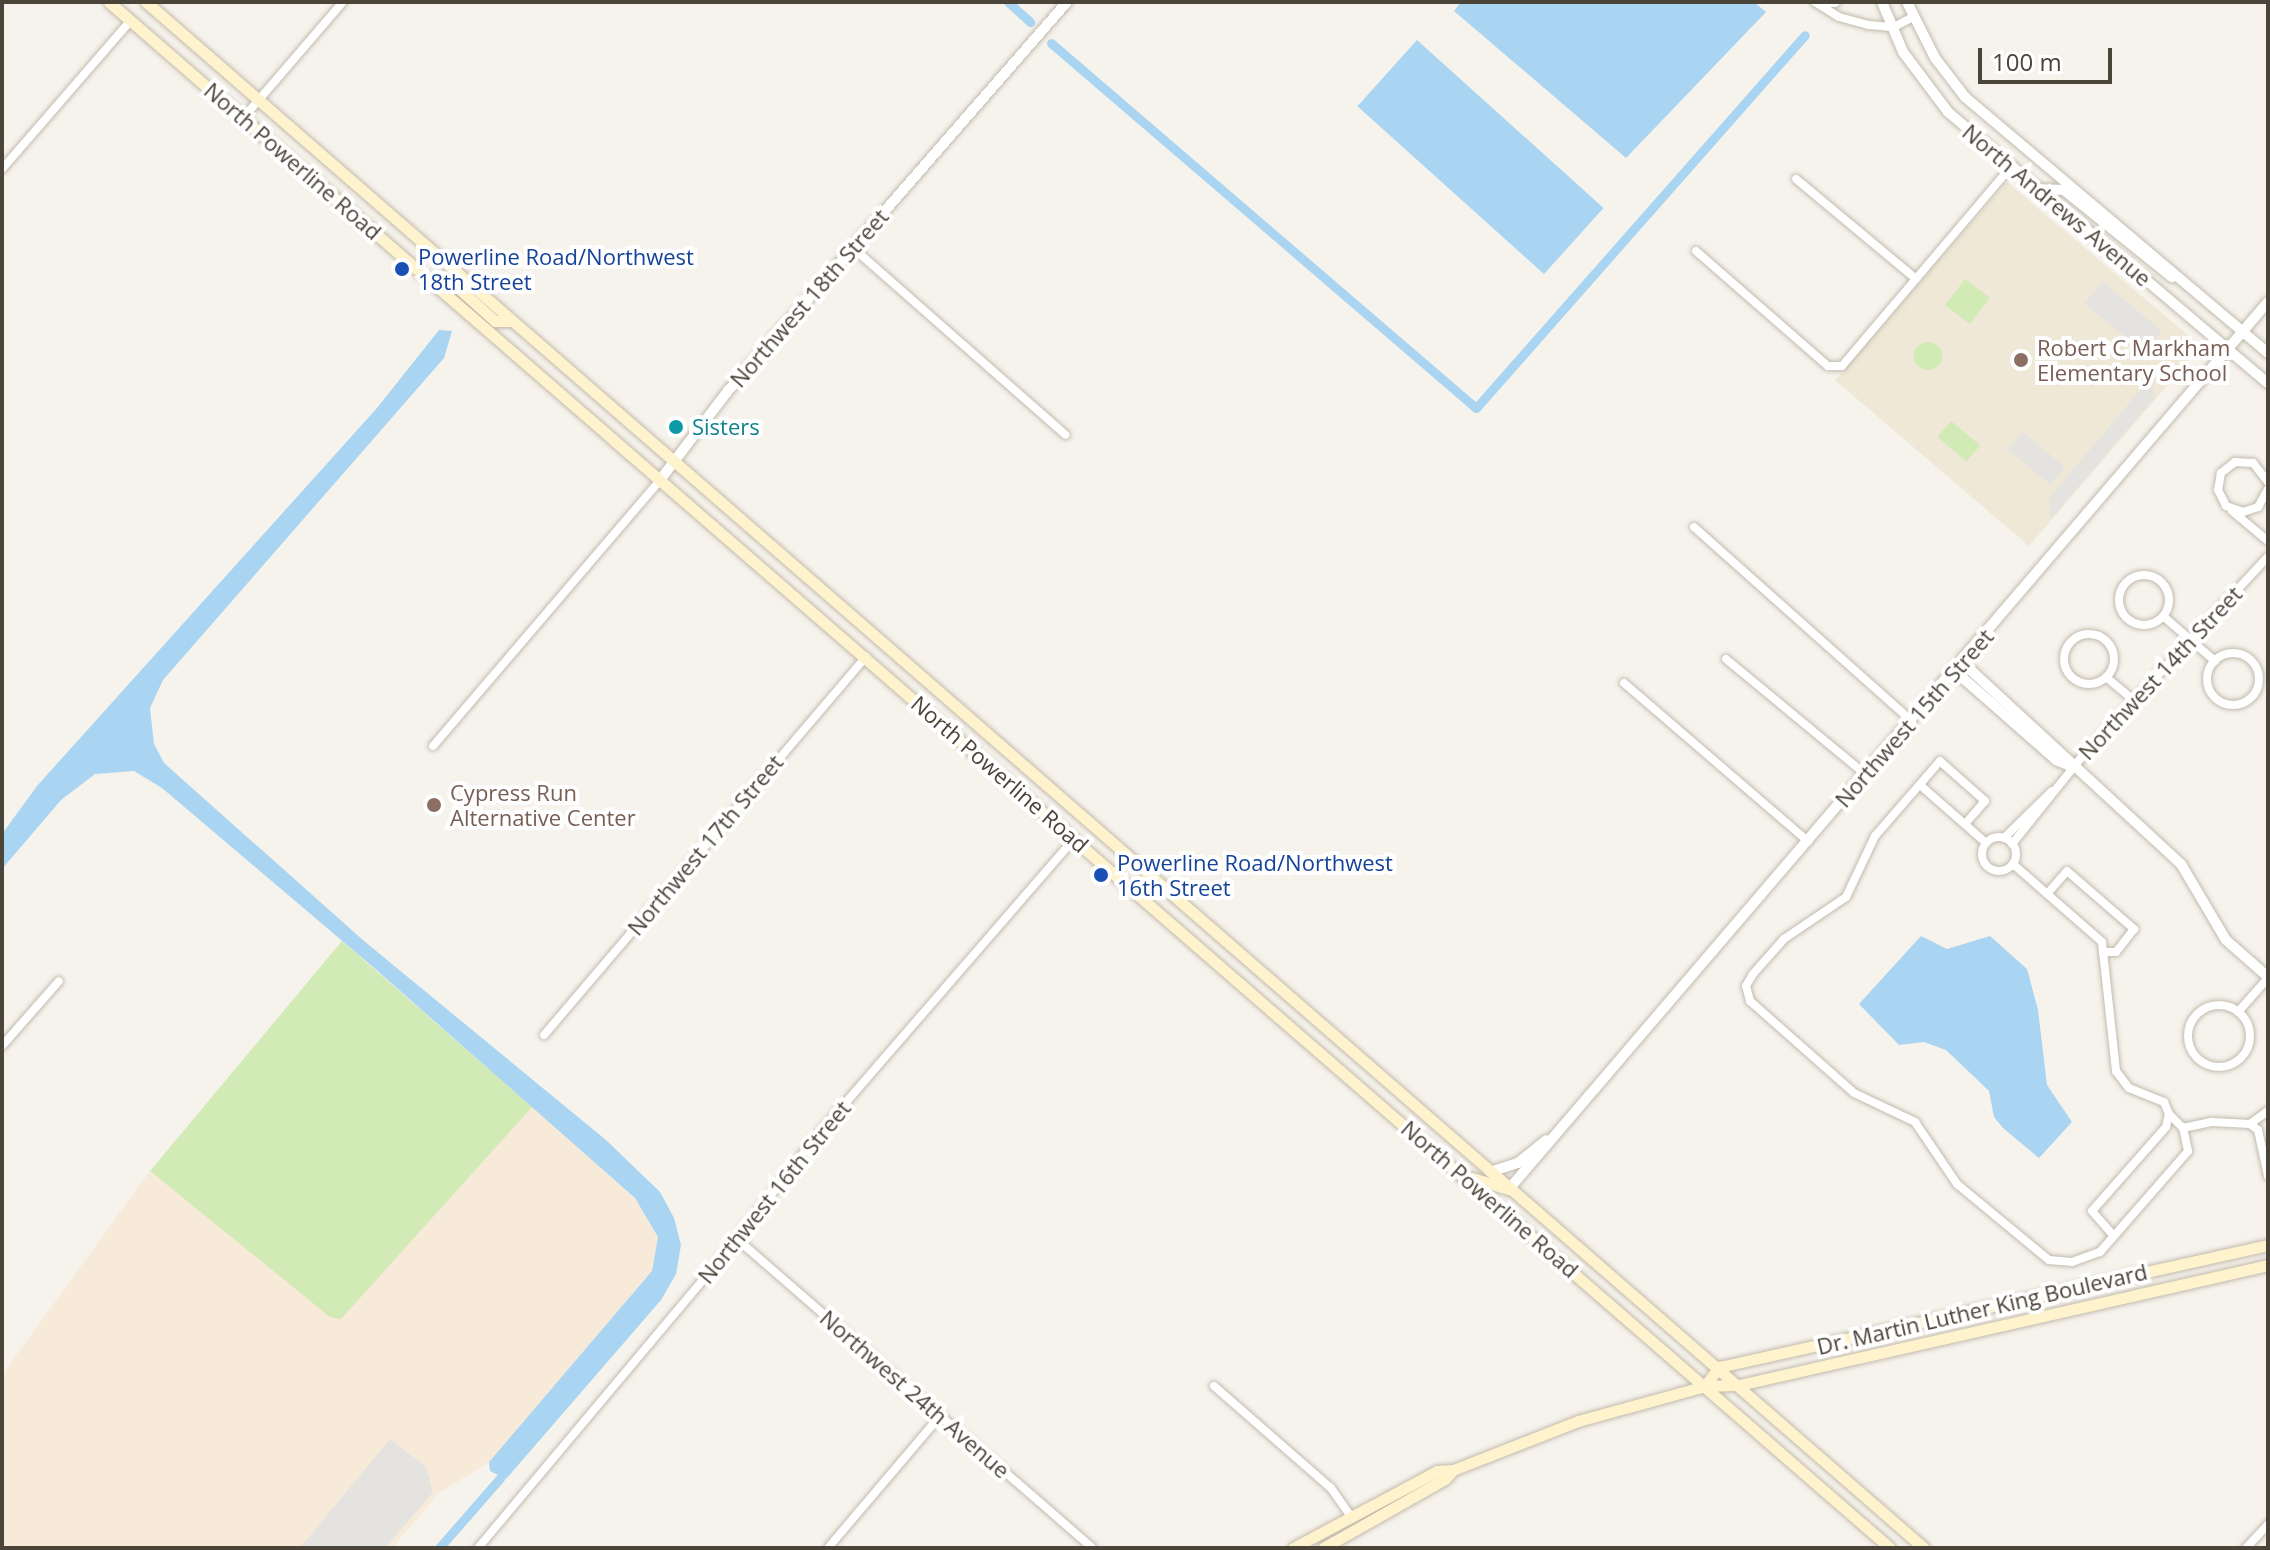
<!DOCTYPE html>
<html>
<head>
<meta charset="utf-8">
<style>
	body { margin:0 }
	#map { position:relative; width:2270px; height:1550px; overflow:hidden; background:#f6f3ec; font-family:"Open Sans",sans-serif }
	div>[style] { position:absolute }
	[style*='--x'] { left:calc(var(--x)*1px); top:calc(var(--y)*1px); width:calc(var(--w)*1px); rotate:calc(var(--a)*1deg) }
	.commercial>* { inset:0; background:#f7ead8 }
	.education>* { inset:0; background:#efe8d6 }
	.green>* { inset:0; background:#d2eab5; transform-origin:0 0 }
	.round { border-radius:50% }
	.parking>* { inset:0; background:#e5e3e0; transform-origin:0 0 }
	.water>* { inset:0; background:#a9d4f2; transform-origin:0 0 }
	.canal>* { height:9px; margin:-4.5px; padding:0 4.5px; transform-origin:4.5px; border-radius:4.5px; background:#a9d4f2 }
	.roads { filter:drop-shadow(0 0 2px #c2bbae) drop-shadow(0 0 2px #c2bbae) }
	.minor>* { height:8px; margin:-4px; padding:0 4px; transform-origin:4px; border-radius:4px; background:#fff }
	.minor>.ring { margin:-4px; padding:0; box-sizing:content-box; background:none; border:8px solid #fff; border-radius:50% }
	.tertiary>* { height:10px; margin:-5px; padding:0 5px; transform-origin:5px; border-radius:5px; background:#fff }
	.secondary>* { height:11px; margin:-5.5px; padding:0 5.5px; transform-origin:5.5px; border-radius:5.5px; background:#fff3cd }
	.dots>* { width:22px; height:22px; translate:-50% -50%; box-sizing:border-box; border:4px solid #fff; border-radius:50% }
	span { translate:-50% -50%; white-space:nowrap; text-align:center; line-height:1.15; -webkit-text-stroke:8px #fff; paint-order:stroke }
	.street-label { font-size:22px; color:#4b4439 }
	.transit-label { font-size:22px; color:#164399 }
	.left { translate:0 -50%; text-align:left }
	.education-label { font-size:22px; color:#785e54 }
	.culture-label { font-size:22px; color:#0d838f }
	.frame { position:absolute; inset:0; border:4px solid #4b4439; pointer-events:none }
	.scale { position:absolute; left:1978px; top:48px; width:134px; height:36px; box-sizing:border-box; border:4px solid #4b4439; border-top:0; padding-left:10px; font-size:24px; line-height:28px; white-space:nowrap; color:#4b4439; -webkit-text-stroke:6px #fff; paint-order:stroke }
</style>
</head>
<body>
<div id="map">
	<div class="commercial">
		<i style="clip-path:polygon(532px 1107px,635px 1198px,658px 1237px,652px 1271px,489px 1462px,439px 1493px,392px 1548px,2px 1548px,2px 1375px,150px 1171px,340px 1319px)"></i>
	</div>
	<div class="education">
		<i style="clip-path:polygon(2007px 182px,2196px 342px,2197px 351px,2029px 546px,1835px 380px)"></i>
	</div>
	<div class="green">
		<i style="left:1965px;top:279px;width:31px;height:33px;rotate:37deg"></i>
		<i class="round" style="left:1914px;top:342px;width:28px;height:28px"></i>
		<i style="left:1951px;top:421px;width:38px;height:21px;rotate:40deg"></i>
		<i style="clip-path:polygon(342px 941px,532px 1107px,341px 1319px,330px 1317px,150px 1171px)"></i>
	</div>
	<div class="parking">
		<i style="left:2102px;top:282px;width:77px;height:28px;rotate:39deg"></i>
		<i style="clip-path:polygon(2152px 376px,2154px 398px,2051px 519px,2049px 498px)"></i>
		<i style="left:2023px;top:432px;width:55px;height:23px;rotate:40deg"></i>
		<i style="clip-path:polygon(390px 1439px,426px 1467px,433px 1492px,385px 1548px,300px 1548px)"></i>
	</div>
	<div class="water">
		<i style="clip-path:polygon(1461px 2px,1754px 2px,1766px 12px,1626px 158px,1454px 11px)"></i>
		<i style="left:1417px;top:40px;width:251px;height:89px;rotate:42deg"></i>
		<i style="clip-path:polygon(439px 330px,452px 331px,444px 358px,163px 680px,150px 708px,154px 744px,164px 763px,364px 941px,606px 1140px,660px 1192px,674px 1218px,681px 1245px,676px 1274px,661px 1300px,506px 1479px,490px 1471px,489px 1462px,652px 1271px,658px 1237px,635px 1198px,373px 967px,162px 788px,134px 771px,95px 774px,61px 800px,2px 869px,2px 834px,37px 786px,377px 408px)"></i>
		<i style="clip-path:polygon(1921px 936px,1947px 949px,1990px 936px,2027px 969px,2038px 1010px,2047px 1085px,2072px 1122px,2039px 1158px,2003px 1128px,1994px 1117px,1989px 1091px,1946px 1050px,1924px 1042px,1899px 1045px,1859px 1004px)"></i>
	</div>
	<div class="canal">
		<i style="--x:1008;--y:2;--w:30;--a:42"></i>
		<i style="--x:1051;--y:43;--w:560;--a:40.66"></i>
		<i style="--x:1476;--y:408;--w:497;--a:-48.6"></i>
		<i style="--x:439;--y:1548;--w:93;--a:-48.9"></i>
	</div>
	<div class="roads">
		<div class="minor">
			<i style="--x:1815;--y:2;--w:28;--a:32"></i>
			<i style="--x:1839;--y:17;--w:31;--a:15"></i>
			<i style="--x:1869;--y:25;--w:25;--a:5"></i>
			<i style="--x:1894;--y:27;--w:21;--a:-28"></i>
			<i style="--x:244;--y:117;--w:152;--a:-49.3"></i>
			<i style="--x:2;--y:169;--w:196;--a:-49.1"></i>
			<i style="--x:1796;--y:179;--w:156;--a:39.8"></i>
			<i style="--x:853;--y:248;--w:283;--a:41.3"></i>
			<i style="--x:1696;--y:251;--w:175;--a:41.1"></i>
			<i style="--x:1828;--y:366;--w:14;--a:0"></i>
			<i style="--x:1842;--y:366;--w:258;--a:-49.7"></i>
			<i style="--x:2268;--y:482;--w:24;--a:-128"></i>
			<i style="--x:2253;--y:463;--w:18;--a:-177"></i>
			<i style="--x:2235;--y:462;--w:18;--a:142"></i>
			<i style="--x:2221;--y:473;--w:17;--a:100"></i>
			<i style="--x:2218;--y:490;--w:18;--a:63"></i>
			<i style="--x:2226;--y:506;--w:18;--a:19"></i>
			<i style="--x:2243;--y:512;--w:16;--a:-18"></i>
			<i style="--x:2258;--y:507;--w:21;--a:-61"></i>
			<i style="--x:2232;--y:511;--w:47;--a:39.8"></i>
			<i style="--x:1694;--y:527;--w:292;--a:41.7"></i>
			<i class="ring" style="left:2119px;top:575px;width:42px;height:42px"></i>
			<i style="--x:2163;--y:616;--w:69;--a:40.9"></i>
			<i class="ring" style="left:2064px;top:634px;width:42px;height:42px"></i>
			<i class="ring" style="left:2207px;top:653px;width:44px;height:44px"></i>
			<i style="--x:1726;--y:659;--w:182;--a:39.6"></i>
			<i style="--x:2106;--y:677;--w:35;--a:40"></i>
			<i style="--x:1624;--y:683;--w:243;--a:40.7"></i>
			<i style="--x:433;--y:746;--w:350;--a:-49.5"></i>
			<i style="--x:1920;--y:785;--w:88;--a:41.3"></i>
			<i style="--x:1965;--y:824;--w:30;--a:-49"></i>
			<i style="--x:1985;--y:801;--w:60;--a:-138.4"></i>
			<i style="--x:1940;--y:761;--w:99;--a:130.9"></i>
			<i style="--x:1875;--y:836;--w:68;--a:115.4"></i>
			<i style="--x:1846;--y:897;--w:75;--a:145.9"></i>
			<i style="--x:1784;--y:939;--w:47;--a:131.5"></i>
			<i style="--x:1753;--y:974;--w:14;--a:120"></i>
			<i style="--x:1746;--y:986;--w:16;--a:75"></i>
			<i style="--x:1750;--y:1001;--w:139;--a:41.5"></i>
			<i style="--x:1854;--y:1093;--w:68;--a:25.4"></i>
			<i style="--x:1915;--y:1122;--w:75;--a:55.9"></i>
			<i style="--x:1957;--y:1184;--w:119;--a:39.6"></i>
			<i style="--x:2049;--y:1260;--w:23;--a:5"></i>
			<i style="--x:2072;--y:1262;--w:30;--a:-20"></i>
			<i style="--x:2100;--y:1252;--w:134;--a:-48.9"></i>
			<i style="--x:2188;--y:1151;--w:24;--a:-102"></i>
			<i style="--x:2183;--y:1128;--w:20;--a:-135"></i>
			<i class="ring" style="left:1982px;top:837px;width:26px;height:26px"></i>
			<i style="--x:2004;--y:838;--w:67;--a:-44.4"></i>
			<i style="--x:2012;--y:844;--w:109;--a:-51.3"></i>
			<i style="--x:2080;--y:759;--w:276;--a:-47.1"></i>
			<i style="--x:2013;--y:864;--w:118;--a:41.2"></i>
			<i style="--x:2102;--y:942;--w:130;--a:83.8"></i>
			<i style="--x:2116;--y:1071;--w:21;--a:53"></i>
			<i style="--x:2129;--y:1088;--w:38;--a:22"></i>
			<i style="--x:2164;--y:1102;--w:13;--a:67"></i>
			<i style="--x:2169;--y:1114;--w:13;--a:103"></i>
			<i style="--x:2166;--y:1127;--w:112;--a:131.4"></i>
			<i style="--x:2092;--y:1211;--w:33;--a:49"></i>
			<i style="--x:2047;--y:894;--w:30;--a:-49"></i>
			<i style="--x:2067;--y:871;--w:89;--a:40.9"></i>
			<i style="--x:2134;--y:929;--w:29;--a:128"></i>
			<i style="--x:2116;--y:952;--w:13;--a:180"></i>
			<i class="ring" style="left:2188px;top:1005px;width:54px;height:54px"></i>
			<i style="--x:2238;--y:1012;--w:45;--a:-48.6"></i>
			<i style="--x:544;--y:1035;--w:497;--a:-49.6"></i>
			<i style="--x:2;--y:1046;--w:86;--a:-48.8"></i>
			<i style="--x:2250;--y:1124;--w:22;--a:-36"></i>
			<i style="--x:2183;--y:1128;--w:30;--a:-12"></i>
			<i style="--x:2212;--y:1122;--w:38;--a:3"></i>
			<i style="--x:2250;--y:1124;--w:10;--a:37"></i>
			<i style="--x:2258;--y:1130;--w:47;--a:77.7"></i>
			<i style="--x:737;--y:1239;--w:471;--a:41"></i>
			<i style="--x:1214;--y:1386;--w:155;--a:41.1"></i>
			<i style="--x:1331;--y:1488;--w:33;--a:55"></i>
			<i style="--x:478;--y:1548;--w:403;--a:-50"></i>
			<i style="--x:737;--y:1239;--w:128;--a:-52.3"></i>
			<i style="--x:815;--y:1138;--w:396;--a:-49.1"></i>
			<i style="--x:828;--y:1548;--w:173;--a:-49.7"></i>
			<i style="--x:2246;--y:1548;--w:33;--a:-47"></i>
		</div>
		<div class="tertiary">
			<i style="--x:1829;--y:2;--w:6;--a:0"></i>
			<i style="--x:1882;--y:2;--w:54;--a:67.2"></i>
			<i style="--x:1903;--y:52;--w:75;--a:53.1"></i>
			<i style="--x:1948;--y:112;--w:419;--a:40.3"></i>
			<i style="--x:1907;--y:2;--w:63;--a:63.4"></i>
			<i style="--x:1935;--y:58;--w:49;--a:52.4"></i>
			<i style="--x:1965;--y:97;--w:397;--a:40.2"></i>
			<i style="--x:2033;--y:189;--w:31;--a:2"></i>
			<i style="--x:2064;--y:190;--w:139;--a:38.9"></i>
			<i style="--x:660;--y:480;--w:111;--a:-52.7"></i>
			<i style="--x:727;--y:392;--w:517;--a:-48.92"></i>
			<i style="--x:1963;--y:663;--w:297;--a:42.7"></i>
			<i style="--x:2181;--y:864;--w:88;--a:59.4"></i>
			<i style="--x:2226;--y:940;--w:56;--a:41.4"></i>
			<i style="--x:1956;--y:672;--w:133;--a:41.3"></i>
			<i style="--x:2056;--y:760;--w:18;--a:22"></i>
			<i style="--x:1490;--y:1172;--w:29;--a:-18"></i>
			<i style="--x:1518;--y:1163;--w:36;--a:-39"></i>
			<i style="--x:1509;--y:1189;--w:1167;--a:-49.45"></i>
		</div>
		<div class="secondary">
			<i style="--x:109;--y:2;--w:2358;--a:40.96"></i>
			<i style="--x:146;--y:2;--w:2356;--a:41.01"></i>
			<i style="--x:438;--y:286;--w:18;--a:0"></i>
			<i style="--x:456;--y:286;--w:52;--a:41.9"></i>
			<i style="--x:495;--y:321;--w:15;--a:0"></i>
			<i style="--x:1472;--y:1178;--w:38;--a:17"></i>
			<i style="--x:1705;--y:1386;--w:24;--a:-54"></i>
			<i style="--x:1719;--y:1367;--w:562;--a:-12.53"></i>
			<i style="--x:1293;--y:1548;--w:163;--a:-28.1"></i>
			<i style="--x:1437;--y:1471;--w:16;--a:-4"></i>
			<i style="--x:1453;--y:1470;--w:134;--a:-21.4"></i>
			<i style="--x:1578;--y:1421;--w:132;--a:-15.4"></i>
			<i style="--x:1705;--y:1386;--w:34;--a:-2"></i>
			<i style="--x:1739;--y:1385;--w:542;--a:-12.78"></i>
			<i style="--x:1323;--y:1548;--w:140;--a:-29.5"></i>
			<i style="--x:1445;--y:1479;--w:12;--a:-48"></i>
		</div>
	</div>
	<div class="dots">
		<i style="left:402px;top:269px;background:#1a4fb4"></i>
		<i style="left:2021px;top:360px;background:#8d6e63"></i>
		<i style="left:676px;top:427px;background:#0f9aa8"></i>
		<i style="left:434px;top:805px;background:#8d6e63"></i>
		<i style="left:1101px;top:875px;background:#1a4fb4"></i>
	</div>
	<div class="street-label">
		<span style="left:293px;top:161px;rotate:41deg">North Powerline Road</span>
		<span style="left:2057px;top:205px;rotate:40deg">North Andrews Avenue</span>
		<span style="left:809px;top:298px;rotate:-49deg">Northwest 18th Street</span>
		<span style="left:2160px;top:673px;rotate:-47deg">Northwest 14th Street</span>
		<span style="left:1914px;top:718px;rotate:-49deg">Northwest 15th Street</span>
		<span style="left:1000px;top:774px;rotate:41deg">North Powerline Road</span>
		<span style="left:705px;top:845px;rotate:-50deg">Northwest 17th Street</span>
		<span style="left:774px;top:1192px;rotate:-51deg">Northwest 16th Street</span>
		<span style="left:1490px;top:1199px;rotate:41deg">North Powerline Road</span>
		<span style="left:1982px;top:1309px;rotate:-13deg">Dr. Martin Luther King Boulevard</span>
		<span style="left:915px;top:1394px;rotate:41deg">Northwest 24th Avenue</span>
	</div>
	<div class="transit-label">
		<span class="left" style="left:418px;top:269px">Powerline Road/Northwest<br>18th Street</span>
		<span class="left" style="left:1117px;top:875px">Powerline Road/Northwest<br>16th Street</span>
	</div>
	<div class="education-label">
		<span class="left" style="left:2037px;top:360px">Robert C Markham<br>Elementary School</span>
		<span class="left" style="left:450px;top:805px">Cypress Run<br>Alternative Center</span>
	</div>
	<div class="culture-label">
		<span class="left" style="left:692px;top:427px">Sisters</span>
	</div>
	<div class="frame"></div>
	<div class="scale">100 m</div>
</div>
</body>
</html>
